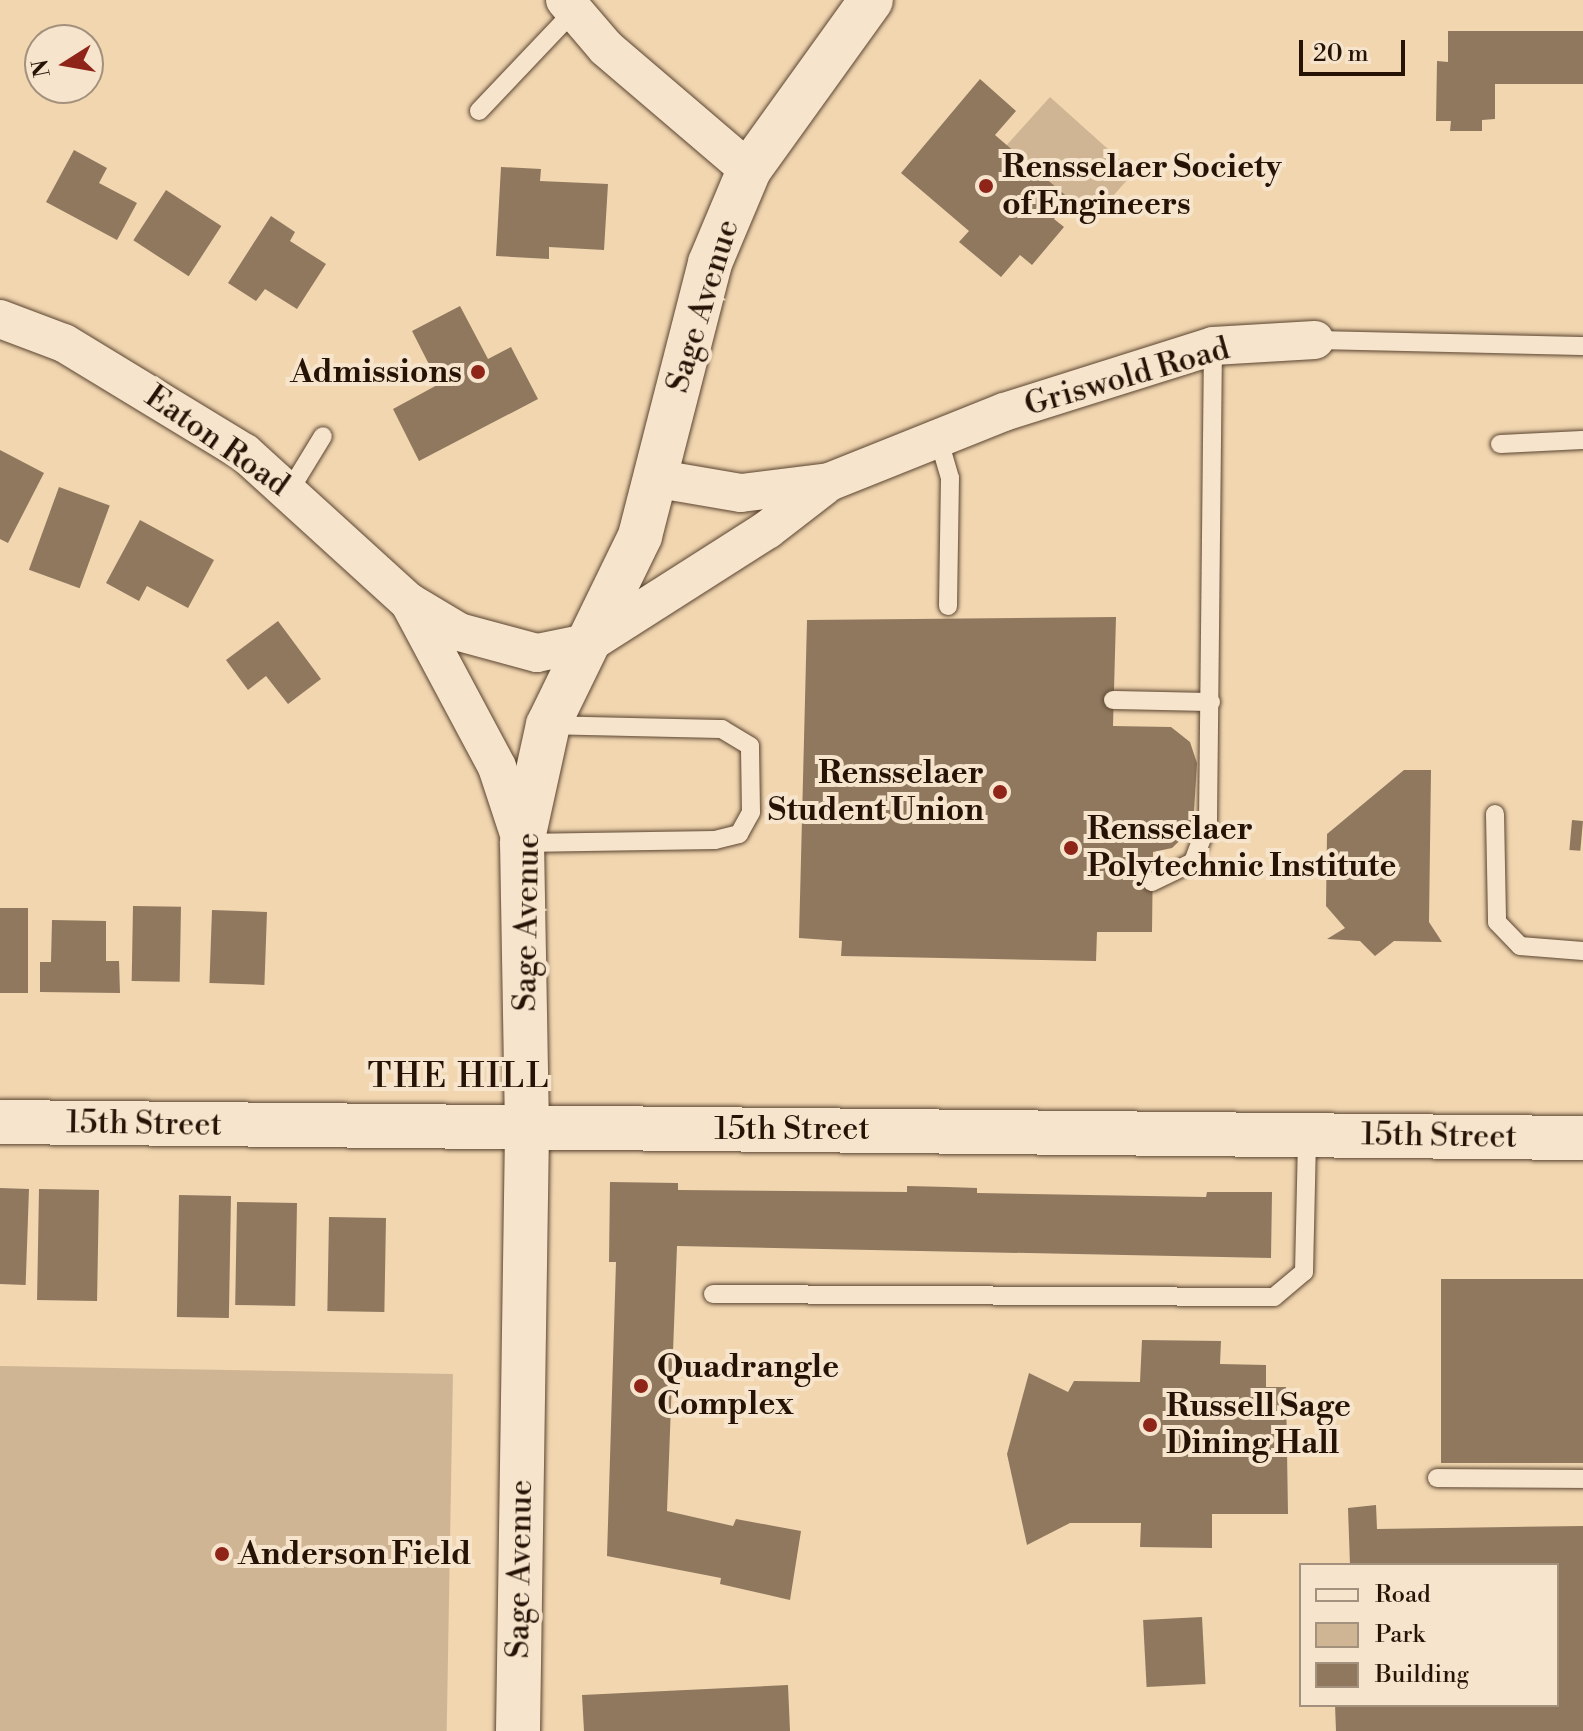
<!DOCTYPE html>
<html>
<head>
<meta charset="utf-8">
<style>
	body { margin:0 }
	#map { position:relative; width:1583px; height:1731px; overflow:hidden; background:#f1d6b0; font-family:"Libre Bodoni",serif }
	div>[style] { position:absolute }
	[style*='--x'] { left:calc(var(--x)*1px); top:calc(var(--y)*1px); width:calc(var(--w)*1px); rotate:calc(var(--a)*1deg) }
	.green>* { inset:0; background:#cfb593; transform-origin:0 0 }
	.building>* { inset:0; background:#90785e; transform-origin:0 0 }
	.roads { filter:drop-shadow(0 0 2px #5a4430) drop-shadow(0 0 2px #5a4430) }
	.service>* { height:18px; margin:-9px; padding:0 9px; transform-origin:9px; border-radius:9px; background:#f6e4cc }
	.minor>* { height:38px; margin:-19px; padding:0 19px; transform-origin:19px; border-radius:19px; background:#f6e4cc }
	.tertiary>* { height:44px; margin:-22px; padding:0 22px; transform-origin:22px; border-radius:22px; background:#f6e4cc }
	.dots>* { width:22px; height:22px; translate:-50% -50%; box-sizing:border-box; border:4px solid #f6e4cc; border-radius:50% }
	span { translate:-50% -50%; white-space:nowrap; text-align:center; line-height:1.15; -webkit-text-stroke:8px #f6e4cc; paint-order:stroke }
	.poi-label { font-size:32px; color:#271306; font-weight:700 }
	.left { translate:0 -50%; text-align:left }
	.right { translate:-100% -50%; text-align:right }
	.street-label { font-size:32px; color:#271306 }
	.neighbourhood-label { font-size:34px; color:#271306; letter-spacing:2px }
	.legend { position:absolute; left:1299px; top:1563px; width:260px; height:144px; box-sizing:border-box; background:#f6e4cc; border:2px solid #a3907d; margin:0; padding:10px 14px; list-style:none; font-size:24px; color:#271306 }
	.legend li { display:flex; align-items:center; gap:16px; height:40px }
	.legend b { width:40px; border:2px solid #a3907d }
	.north { position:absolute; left:24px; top:24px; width:80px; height:80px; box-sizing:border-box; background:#f6e4cc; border:2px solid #a3907d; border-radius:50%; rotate:259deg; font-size:22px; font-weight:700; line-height:32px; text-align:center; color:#271306 }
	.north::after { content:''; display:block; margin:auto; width:28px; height:36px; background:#8f2418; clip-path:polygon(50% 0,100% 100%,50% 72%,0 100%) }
	.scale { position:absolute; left:1299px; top:40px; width:106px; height:36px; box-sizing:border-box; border:4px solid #271306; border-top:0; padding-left:10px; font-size:24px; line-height:28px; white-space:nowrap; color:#271306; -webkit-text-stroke:6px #f6e4cc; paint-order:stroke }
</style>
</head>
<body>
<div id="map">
	<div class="green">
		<i style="left:1050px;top:97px;width:113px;height:66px;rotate:42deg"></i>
		<i style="left:0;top:1366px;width:453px;height:365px;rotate:1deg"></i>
	</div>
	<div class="building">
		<i style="clip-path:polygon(1448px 31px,1583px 31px,1583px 84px,1495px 84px,1495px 119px,1482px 120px,1482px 131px,1450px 131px,1451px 121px,1436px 121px,1437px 61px,1448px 62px)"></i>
		<i style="clip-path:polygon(980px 79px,1016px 111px,995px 135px,1071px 200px,1054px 219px,1064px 227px,1032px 265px,1020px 255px,1001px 277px,959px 242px,969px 231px,901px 173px)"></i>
		<i style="clip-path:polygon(74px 150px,107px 168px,99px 183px,137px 203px,117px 240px,46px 202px)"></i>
		<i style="clip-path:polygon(501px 167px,541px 169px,540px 181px,608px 184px,604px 250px,549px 247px,549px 259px,496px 256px)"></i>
		<i style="left:166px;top:190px;width:66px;height:60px;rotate:33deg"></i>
		<i style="clip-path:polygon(271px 216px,295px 232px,290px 241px,326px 264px,297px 309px,265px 289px,256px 301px,228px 283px)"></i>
		<i style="clip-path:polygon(460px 306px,488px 359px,511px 347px,538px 399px,419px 461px,393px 409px,439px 384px,412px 331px)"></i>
		<i style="clip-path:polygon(0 450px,44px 473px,8px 543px,0 539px)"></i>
		<i style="left:59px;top:487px;width:54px;height:88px;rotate:20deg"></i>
		<i style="clip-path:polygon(140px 520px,214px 560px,188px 608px,147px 586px,139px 601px,106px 583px)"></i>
		<i style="clip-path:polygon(1116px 617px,1113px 726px,1171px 727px,1190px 742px,1197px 763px,1193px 828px,1172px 848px,1153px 852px,1152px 932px,1097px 932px,1096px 961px,841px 956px,842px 941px,799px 938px,807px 620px)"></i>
		<i style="clip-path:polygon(278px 621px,321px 679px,288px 704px,266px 676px,248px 690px,226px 660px)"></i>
		<i style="clip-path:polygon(1404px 770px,1431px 770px,1429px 922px,1442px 942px,1394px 941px,1375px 956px,1360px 941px,1327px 939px,1345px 928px,1326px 906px,1327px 834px)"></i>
		<i style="left:1572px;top:820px;width:11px;height:30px;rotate:5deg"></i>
		<i style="left:133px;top:906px;width:48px;height:75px;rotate:1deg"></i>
		<i style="left:0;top:908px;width:28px;height:85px"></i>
		<i style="left:212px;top:910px;width:55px;height:73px;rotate:2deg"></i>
		<i style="clip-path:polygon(52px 920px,106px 921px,106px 961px,119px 961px,120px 993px,40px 992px,40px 962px,51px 962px)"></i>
		<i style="clip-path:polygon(610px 1182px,678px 1183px,678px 1190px,907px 1192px,907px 1186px,948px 1187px,977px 1188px,977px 1193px,1206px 1197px,1207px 1192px,1272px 1192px,1271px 1258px,677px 1246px,667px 1511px,733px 1526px,736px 1519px,801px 1531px,790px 1600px,720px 1584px,721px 1578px,607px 1556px,616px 1262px,609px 1262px)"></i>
		<i style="left:0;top:1188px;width:29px;height:96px;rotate:2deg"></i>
		<i style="left:39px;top:1189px;width:60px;height:111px;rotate:1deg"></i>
		<i style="left:179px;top:1195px;width:52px;height:122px;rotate:1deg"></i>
		<i style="left:237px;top:1202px;width:60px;height:103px;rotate:1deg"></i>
		<i style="left:329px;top:1217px;width:57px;height:94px;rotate:1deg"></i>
		<i style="left:1441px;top:1279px;width:142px;height:184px"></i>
		<i style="clip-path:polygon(1142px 1340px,1221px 1341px,1220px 1364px,1266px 1365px,1266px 1387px,1286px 1387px,1288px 1514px,1212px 1514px,1212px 1548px,1140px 1547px,1141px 1523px,1070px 1523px,1027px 1545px,1007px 1454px,1029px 1373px,1068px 1392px,1074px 1381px,1140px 1382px)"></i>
		<i style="clip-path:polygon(1376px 1505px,1377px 1529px,1583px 1526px,1583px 1731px,1336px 1731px,1335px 1705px,1557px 1705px,1557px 1565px,1350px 1565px,1348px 1508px)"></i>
		<i style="left:1202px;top:1617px;width:67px;height:59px;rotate:87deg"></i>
		<i style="clip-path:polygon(788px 1685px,790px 1731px,584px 1731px,582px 1695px)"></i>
	</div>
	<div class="roads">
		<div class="service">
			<i style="--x:479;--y:111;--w:138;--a:-46.5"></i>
			<i style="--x:1315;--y:340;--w:268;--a:1.3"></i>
			<i style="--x:938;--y:437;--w:43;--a:73.7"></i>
			<i style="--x:950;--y:478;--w:128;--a:90.9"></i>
			<i style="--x:1500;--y:444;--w:83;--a:-2.8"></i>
			<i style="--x:290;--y:490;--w:63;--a:-58.6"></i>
			<i style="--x:1113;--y:700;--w:98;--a:1.2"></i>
			<i style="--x:1495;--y:814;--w:108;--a:88.9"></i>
			<i style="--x:1497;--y:922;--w:33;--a:46"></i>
			<i style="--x:1520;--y:946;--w:63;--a:4.5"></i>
			<i style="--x:522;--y:843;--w:193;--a:-0.9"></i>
			<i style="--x:715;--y:840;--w:25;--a:-14"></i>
			<i style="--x:739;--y:834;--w:25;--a:-61"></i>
			<i style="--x:751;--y:812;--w:66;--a:-90.9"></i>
			<i style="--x:750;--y:746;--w:33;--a:-149"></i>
			<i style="--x:722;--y:729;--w:171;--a:-178.7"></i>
			<i style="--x:1152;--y:882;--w:46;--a:-26"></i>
			<i style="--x:1193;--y:862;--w:43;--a:-69.4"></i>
			<i style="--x:1208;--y:822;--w:476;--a:-89.4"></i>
			<i style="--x:713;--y:1294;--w:561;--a:0.31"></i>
			<i style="--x:1274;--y:1297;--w:39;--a:-40"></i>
			<i style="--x:1304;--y:1272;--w:137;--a:-88.7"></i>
			<i style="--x:1437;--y:1478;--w:146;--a:0.4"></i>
		</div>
		<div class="minor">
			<i style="--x:565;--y:0;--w:63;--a:49.5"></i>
			<i style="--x:606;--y:48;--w:188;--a:40.5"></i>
			<i style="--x:0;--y:319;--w:68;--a:20.6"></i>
			<i style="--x:64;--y:343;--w:212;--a:31.3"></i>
			<i style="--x:245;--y:453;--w:222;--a:42.3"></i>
			<i style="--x:409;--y:602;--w:187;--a:61.9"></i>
			<i style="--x:497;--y:767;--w:80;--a:71.8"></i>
			<i style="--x:653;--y:478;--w:89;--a:9.7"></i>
			<i style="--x:741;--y:493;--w:89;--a:-7.1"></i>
			<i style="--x:829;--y:482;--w:188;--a:-21.8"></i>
			<i style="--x:1004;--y:412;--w:219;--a:-17.5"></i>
			<i style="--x:1213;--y:346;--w:102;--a:-3.4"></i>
			<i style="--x:409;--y:602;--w:58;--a:31"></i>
			<i style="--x:459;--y:632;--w:81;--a:15.1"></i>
			<i style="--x:537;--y:653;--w:55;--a:-11.5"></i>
			<i style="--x:591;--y:642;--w:209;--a:-32.5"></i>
			<i style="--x:767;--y:530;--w:72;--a:-37.7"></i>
		</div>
		<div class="tertiary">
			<i style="--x:0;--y:1122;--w:1583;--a:0.58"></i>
			<i style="--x:518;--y:1731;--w:603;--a:-89.14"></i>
			<i style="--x:527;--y:1128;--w:285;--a:-91"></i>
			<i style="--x:522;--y:843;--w:121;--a:-77.6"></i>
			<i style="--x:548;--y:725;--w:210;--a:-64"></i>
			<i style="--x:640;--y:536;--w:282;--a:-75.6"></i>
			<i style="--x:710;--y:263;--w:101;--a:-67.2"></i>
			<i style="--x:749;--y:170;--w:209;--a:-54.3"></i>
		</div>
	</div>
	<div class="dots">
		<i style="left:986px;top:186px;background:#8f2418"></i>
		<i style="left:478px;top:372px;background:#8f2418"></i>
		<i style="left:1000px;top:792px;background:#8f2418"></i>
		<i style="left:1071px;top:848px;background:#8f2418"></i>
		<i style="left:641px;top:1386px;background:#8f2418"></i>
		<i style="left:1150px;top:1425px;background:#8f2418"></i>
		<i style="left:222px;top:1554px;background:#8f2418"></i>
	</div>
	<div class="poi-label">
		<span class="left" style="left:1002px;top:186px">Rensselaer Society<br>of Engineers</span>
		<span class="right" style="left:462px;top:372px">Admissions</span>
		<span class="right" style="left:984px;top:792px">Rensselaer<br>Student Union</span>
		<span class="left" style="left:1087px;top:848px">Rensselaer<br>Polytechnic Institute</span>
		<span class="left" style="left:657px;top:1386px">Quadrangle<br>Complex</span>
		<span class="left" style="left:1166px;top:1425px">Russell Sage<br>Dining Hall</span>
		<span class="left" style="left:238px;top:1554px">Anderson Field</span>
	</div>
	<div class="street-label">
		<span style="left:703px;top:306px;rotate:-73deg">Sage Avenue</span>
		<span style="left:1127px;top:377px;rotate:-16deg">Griswold Road</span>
		<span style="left:217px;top:441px;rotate:35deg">Eaton Road</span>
		<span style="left:527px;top:922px;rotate:-89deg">Sage Avenue</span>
		<span style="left:144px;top:1124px;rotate:1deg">15th Street</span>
		<span style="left:792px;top:1129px">15th Street</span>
		<span style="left:1439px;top:1136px;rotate:1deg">15th Street</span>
		<span style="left:520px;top:1569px;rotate:-89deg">Sage Avenue</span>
	</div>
	<div class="neighbourhood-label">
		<span style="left:459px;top:1078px">THE HILL</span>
	</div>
	<ul class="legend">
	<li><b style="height:10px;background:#f6e4cc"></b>Road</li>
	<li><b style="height:22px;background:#cfb593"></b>Park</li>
	<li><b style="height:22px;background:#90785e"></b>Building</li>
	</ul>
	<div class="north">N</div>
	<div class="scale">20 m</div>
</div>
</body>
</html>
